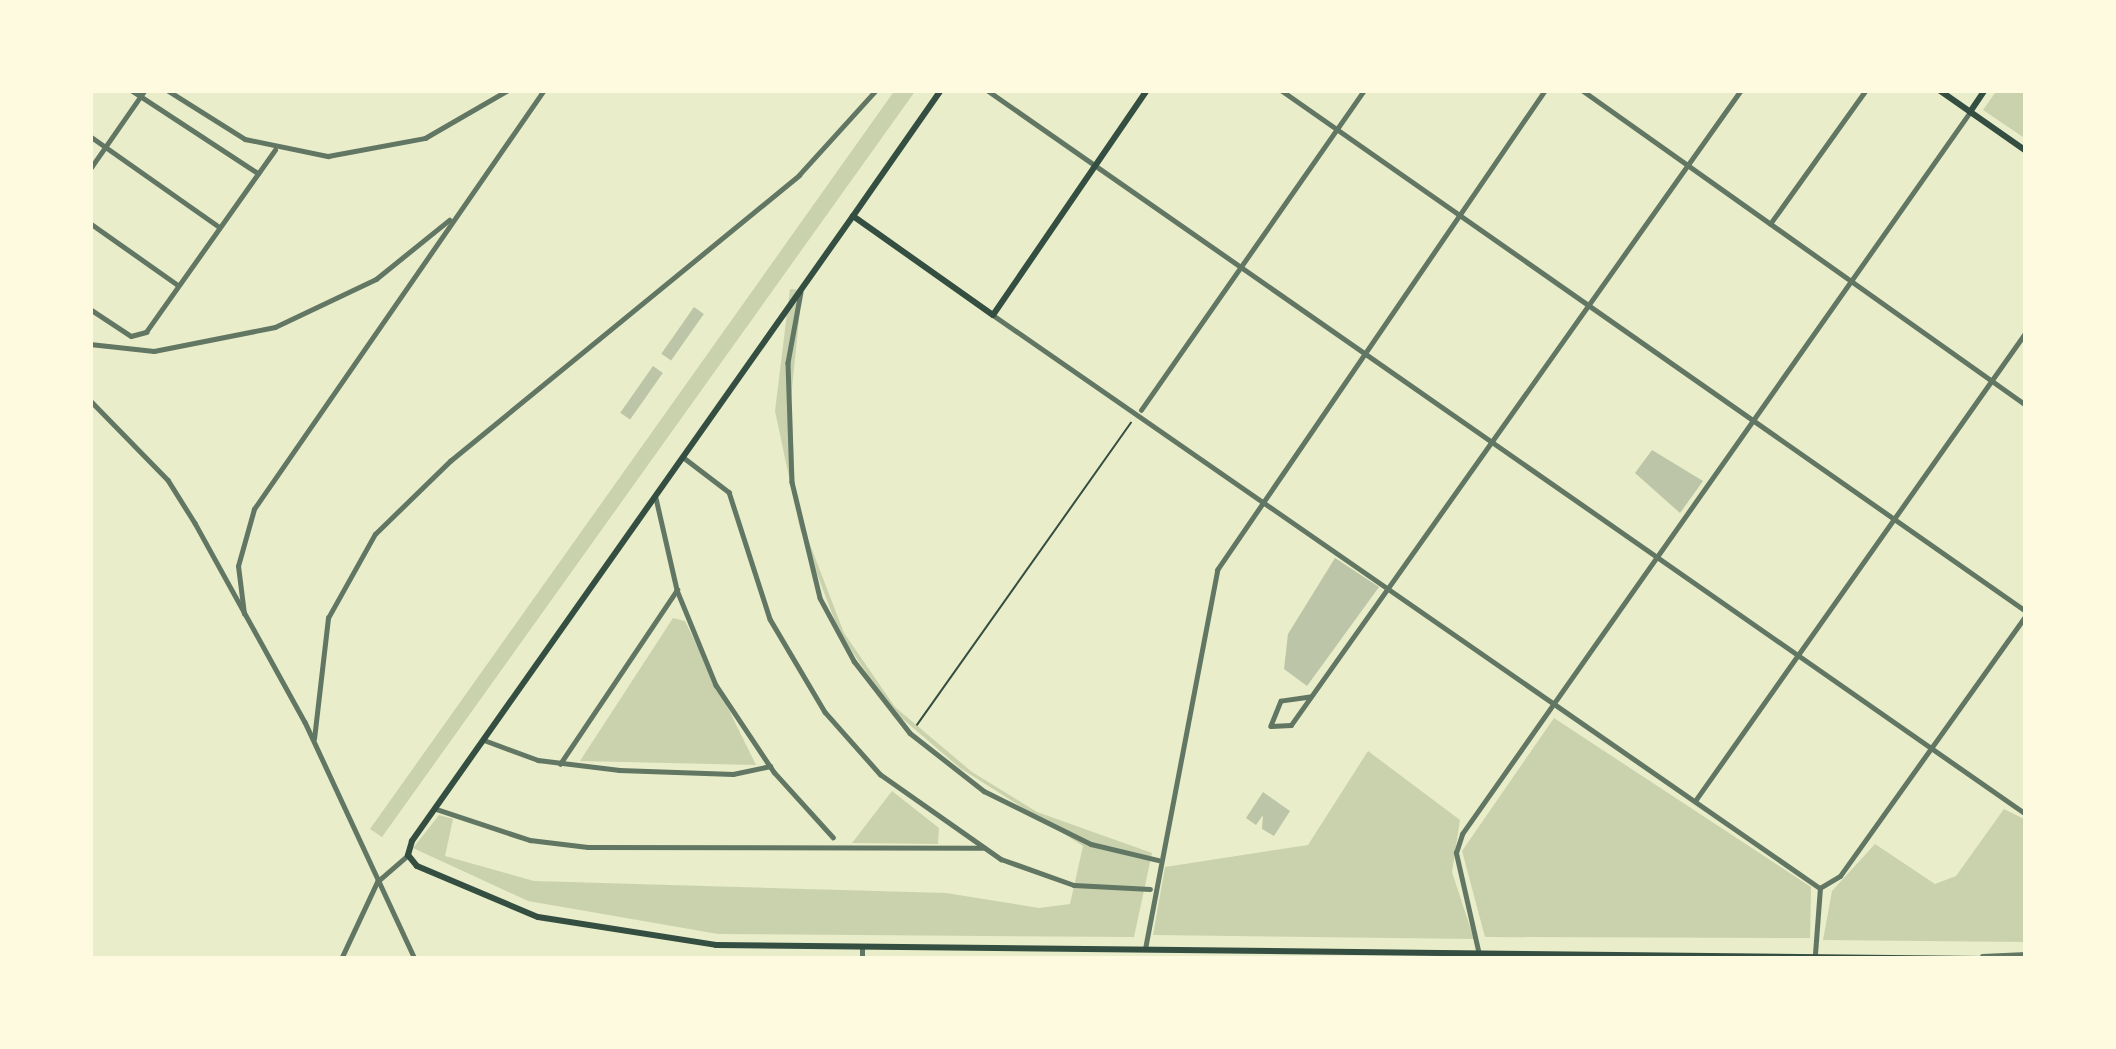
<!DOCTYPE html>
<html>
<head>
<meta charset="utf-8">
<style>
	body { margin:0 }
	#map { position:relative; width:2116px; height:1049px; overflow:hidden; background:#e9edc9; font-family:Manrope,sans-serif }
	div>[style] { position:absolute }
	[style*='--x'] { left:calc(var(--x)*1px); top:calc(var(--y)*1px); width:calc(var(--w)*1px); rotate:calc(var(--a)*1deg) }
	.green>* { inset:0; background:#cad2ad }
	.building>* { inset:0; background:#bcc5a7; transform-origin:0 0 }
	.path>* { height:1.5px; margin:-0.75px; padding:0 0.75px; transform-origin:0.75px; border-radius:0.75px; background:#344e41 }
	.minor>* { height:4.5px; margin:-2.25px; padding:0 2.25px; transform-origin:2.25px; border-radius:2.25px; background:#617663 }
	.secondary>* { height:6px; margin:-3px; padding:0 3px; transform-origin:3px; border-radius:3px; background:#344e41 }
	.primary>* { height:6px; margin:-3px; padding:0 3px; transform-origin:3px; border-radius:3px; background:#344e41 }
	span { translate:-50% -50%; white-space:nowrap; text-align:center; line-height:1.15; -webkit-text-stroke:10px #fefae0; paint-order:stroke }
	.frame { position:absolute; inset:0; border:93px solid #fefae0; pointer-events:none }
</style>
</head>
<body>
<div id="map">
	<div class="green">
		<i style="clip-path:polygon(895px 90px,916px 90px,382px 837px,370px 829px)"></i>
		<i style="clip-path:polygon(1997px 90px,2026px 90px,2026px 139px,1983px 110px)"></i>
		<i style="clip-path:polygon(790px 289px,802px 290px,791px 398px,796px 508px,844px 633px,895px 707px,972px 772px,1037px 812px,1152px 853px,1134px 937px,718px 934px,528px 901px,413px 848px,439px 815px,453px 819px,445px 856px,534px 881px,946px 893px,1039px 908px,1070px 904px,1083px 846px,960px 768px,891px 709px,839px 632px,800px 529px,775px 411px)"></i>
		<i style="clip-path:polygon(673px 618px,685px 621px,756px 765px,580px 761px)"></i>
		<i style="clip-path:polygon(1554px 718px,1811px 887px,1810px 938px,1485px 937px,1462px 851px)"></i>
		<i style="clip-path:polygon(1368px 751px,1460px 820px,1452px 872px,1474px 939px,1153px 935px,1165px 867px,1308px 845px)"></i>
		<i style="clip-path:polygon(892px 791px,939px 828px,938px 844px,852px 843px)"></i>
		<i style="clip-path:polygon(2004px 809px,2026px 820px,2026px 942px,1823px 940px,1832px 891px,1875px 844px,1935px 884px,1956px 876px)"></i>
	</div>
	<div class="building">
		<i style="left:694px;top:307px;width:12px;height:57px;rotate:35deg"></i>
		<i style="left:653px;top:366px;width:12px;height:57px;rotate:35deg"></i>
		<i style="clip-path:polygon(1652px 450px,1703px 481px,1680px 513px,1635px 473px)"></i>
		<i style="clip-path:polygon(1335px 558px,1379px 587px,1307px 686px,1284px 669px,1288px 634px)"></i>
		<i style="clip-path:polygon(1263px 792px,1290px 811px,1274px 836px,1262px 829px,1263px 815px,1256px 825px,1246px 818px)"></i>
	</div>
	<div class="path">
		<i style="--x:917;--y:725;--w:370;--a:-54.7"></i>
	</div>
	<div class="minor">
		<i style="--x:131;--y:90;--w:152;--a:33.2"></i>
		<i style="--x:167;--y:90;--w:92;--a:32.1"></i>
		<i style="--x:245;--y:139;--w:85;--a:11.6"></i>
		<i style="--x:328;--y:156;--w:99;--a:-10.5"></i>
		<i style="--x:425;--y:138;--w:96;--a:-30"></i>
		<i style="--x:987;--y:90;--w:1266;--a:34.87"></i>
		<i style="--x:1281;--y:90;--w:909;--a:34.97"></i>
		<i style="--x:1582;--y:90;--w:544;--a:35.35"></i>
		<i style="--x:90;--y:136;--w:156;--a:35.1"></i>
		<i style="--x:90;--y:169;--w:96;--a:-55.2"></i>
		<i style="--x:90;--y:223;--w:108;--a:35.2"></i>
		<i style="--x:1770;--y:224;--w:165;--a:-54.4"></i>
		<i style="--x:801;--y:292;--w:72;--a:100.4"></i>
		<i style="--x:788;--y:363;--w:119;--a:88.1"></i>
		<i style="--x:792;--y:482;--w:119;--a:76.4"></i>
		<i style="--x:820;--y:598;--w:72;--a:61.6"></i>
		<i style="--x:854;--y:661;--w:91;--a:52.1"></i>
		<i style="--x:910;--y:733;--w:94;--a:38.1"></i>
		<i style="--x:984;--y:791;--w:119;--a:26.4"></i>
		<i style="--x:1091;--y:844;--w:69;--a:13.4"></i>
		<i style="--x:90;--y:309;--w:49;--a:33.4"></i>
		<i style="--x:131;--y:336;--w:16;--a:-15"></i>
		<i style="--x:146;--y:332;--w:223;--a:-54.7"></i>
		<i style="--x:993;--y:315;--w:1006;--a:34.72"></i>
		<i style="--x:1820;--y:888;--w:23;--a:-31"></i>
		<i style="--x:1840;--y:876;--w:320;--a:-54.5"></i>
		<i style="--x:90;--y:344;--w:64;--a:6.2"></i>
		<i style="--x:154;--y:351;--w:123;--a:-11.2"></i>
		<i style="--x:275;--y:327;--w:112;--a:-25.4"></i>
		<i style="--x:376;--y:279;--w:94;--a:-38.9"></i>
		<i style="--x:90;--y:400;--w:112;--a:45.7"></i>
		<i style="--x:168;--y:480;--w:51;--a:57.9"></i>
		<i style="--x:195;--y:523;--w:227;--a:61.1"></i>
		<i style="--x:305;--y:722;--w:261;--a:65.1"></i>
		<i style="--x:1141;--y:410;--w:390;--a:-55.1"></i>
		<i style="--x:683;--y:457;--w:58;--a:37.3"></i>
		<i style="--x:729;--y:492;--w:133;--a:72.1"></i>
		<i style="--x:770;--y:619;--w:108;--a:59.4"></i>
		<i style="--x:825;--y:712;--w:83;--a:48.4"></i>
		<i style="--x:880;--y:774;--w:148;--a:35.1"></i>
		<i style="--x:1001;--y:859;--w:77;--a:19.6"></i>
		<i style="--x:1074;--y:885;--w:76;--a:3"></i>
		<i style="--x:656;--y:498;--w:94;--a:77.1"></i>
		<i style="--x:677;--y:590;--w:103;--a:67.7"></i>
		<i style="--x:716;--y:685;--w:105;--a:56.3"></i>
		<i style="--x:774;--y:772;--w:88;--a:47.8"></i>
		<i style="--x:244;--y:614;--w:48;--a:-97.1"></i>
		<i style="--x:238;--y:566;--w:59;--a:-74.3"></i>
		<i style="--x:254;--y:509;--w:510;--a:-55.31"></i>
		<i style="--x:1310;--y:697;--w:29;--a:172"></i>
		<i style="--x:1281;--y:701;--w:27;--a:112"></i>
		<i style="--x:1271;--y:726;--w:20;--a:-3"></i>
		<i style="--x:1291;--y:725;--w:778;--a:-54.68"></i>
		<i style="--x:314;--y:739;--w:122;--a:-83.4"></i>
		<i style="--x:328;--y:618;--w:96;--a:-60.8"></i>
		<i style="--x:375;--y:534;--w:105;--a:-44.2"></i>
		<i style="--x:450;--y:461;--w:451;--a:-39.3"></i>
		<i style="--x:799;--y:175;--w:115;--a:-47.8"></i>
		<i style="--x:484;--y:740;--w:58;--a:20.3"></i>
		<i style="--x:538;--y:760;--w:82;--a:7"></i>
		<i style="--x:619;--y:770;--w:114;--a:2"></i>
		<i style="--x:733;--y:774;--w:38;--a:-12"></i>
		<i style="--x:560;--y:764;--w:210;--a:-56.1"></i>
		<i style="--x:1695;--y:801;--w:574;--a:-54.79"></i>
		<i style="--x:436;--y:809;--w:99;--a:18.3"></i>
		<i style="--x:530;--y:840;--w:58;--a:6.9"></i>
		<i style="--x:588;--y:847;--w:395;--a:0.1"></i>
		<i style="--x:1145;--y:949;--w:386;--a:-79.2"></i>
		<i style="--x:1217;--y:570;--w:581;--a:-55.65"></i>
		<i style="--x:1815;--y:954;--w:66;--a:-85.7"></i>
		<i style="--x:1982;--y:956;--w:44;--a:-2.6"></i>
		<i style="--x:341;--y:959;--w:85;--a:-64.9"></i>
		<i style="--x:377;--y:882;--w:40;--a:-41"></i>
		<i style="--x:862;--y:959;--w:12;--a:-90"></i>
		<i style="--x:1480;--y:959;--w:109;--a:-102.8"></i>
		<i style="--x:1456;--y:853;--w:20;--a:-72"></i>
		<i style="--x:1462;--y:834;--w:883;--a:-54.87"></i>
	</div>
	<div class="secondary">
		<i style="--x:1970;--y:112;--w:27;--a:-56"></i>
		<i style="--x:853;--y:216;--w:765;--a:125.21"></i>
		<i style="--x:412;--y:841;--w:15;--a:106"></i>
		<i style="--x:408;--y:855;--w:14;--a:51"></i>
		<i style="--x:417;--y:866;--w:131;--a:22.9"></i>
		<i style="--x:538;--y:917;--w:180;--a:8.9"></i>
		<i style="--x:716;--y:945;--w:1266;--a:0.63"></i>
	</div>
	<div class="primary">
		<i style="--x:941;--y:90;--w:154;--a:124.9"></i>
		<i style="--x:853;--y:216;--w:171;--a:35.3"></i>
		<i style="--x:993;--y:315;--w:273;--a:-55.6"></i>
		<i style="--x:1939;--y:90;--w:106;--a:35"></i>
	</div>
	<div class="frame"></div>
</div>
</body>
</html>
